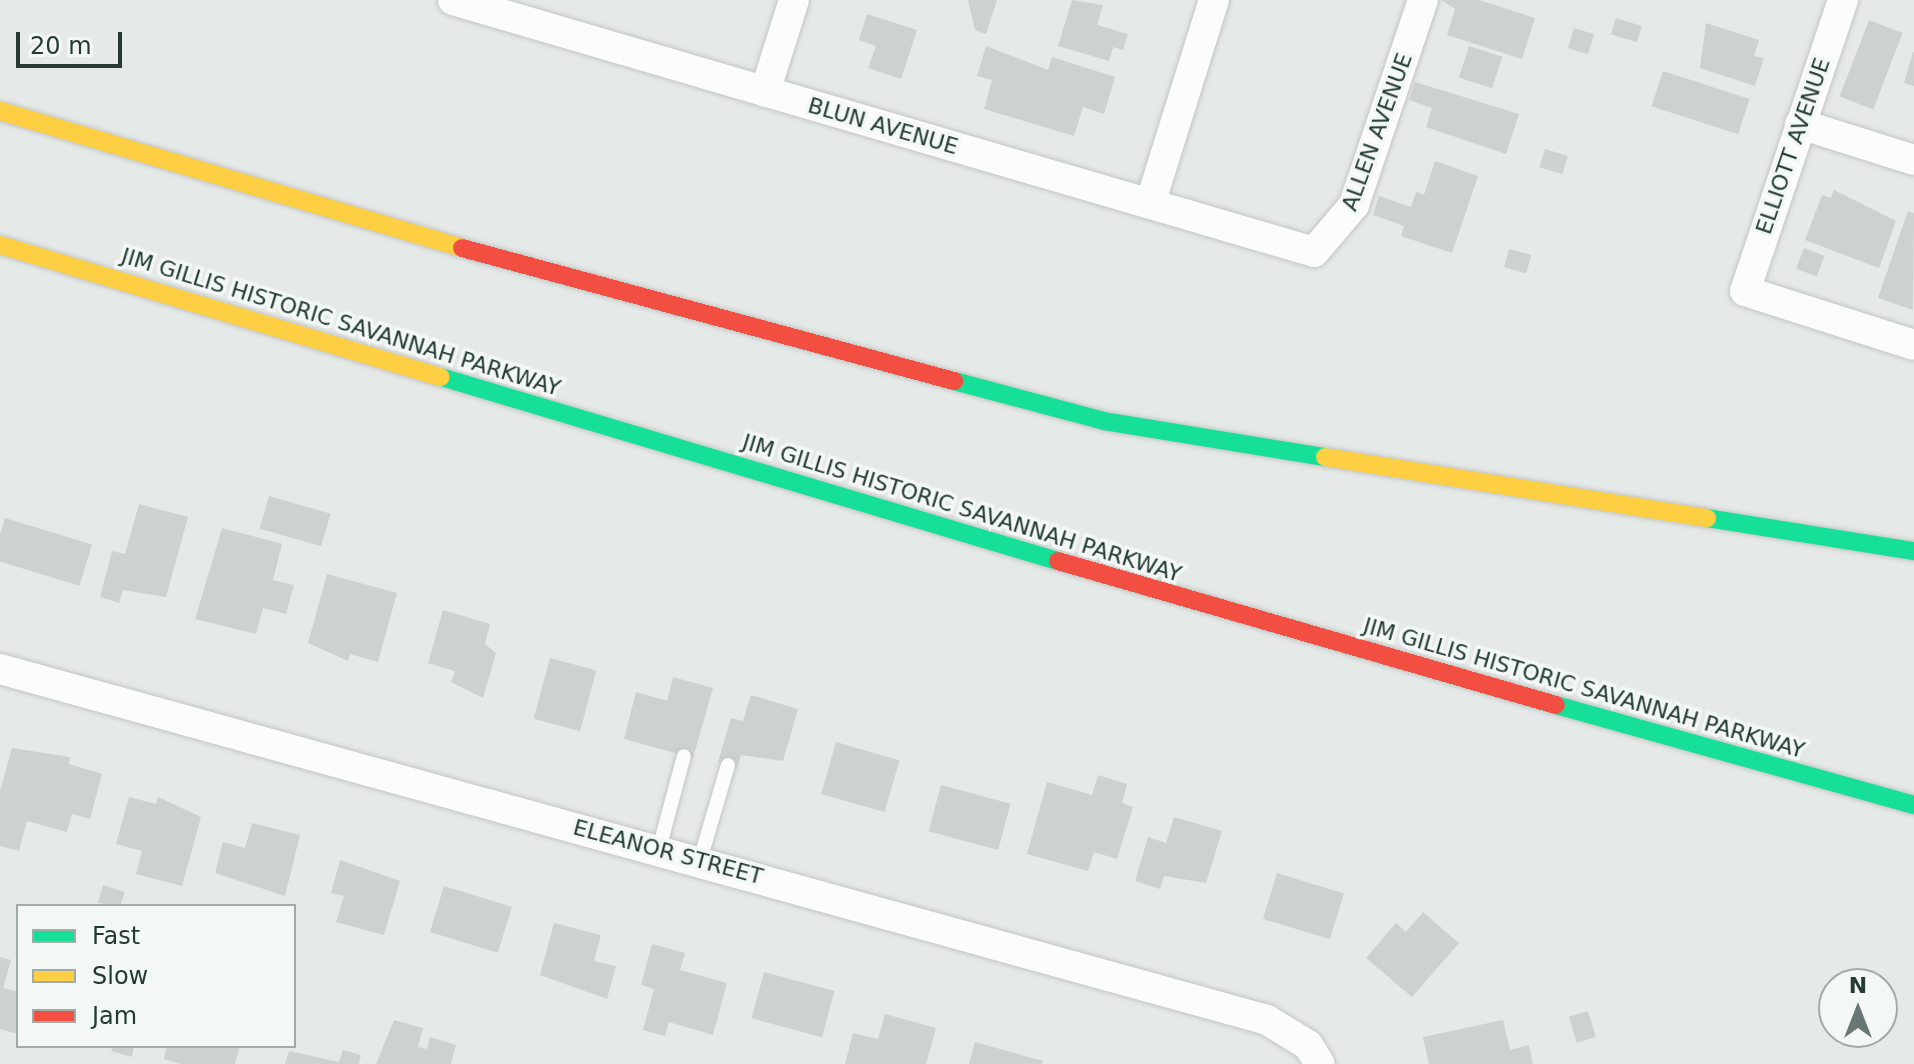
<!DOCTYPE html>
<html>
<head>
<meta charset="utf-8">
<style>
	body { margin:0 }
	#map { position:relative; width:1914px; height:1064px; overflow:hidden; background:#e5e9e7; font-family:"DejaVu Sans",sans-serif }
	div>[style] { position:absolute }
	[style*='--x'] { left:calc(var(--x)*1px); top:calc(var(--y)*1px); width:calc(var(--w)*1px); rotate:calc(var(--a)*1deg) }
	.building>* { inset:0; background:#cdd2d0; transform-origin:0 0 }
	.roads { filter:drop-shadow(0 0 2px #c2c6c4) drop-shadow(0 0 2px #c2c6c4) }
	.lane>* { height:14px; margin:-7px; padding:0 7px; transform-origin:7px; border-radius:7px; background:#fbfcfb }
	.street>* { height:30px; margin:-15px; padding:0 15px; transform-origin:15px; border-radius:15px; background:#fbfcfb }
	.fast>* { height:18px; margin:-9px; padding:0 9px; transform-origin:9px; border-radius:9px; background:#16e098 }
	.slow>* { height:18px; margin:-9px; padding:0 9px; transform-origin:9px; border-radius:9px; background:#ffcf43 }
	.jam>* { height:18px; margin:-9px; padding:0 9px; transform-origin:9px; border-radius:9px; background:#f24e42 }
	span { translate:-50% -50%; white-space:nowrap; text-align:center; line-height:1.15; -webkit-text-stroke:7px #f3f8f6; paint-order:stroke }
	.street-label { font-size:22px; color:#253a35 }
	.legend { position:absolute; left:16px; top:904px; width:280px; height:144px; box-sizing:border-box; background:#f3f8f6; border:2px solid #a1aca9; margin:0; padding:10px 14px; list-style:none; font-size:24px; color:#253a35 }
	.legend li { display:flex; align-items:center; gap:16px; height:40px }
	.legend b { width:40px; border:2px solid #a1aca9 }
	.north { position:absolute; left:1818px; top:968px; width:80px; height:80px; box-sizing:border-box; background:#f3f8f6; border:2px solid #a1aca9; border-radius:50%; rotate:0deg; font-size:22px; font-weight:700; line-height:32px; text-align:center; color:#253a35 }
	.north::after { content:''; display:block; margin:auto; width:28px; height:36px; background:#687773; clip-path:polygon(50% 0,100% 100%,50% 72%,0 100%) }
	.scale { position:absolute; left:16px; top:32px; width:106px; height:36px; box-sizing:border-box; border:4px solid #253a35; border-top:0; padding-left:10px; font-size:24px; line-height:28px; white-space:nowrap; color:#253a35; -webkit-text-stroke:6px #f3f8f6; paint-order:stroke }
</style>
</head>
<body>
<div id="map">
	<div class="building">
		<i style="clip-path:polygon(968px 0,997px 0,986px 34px,975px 30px)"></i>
		<i style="clip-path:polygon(1072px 0,1103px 5px,1097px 25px,1128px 34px,1123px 50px,1113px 47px,1109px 61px,1058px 46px)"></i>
		<i style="clip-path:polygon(1441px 0,1479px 0,1535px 18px,1522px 59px,1447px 35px,1455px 9px)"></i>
		<i style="clip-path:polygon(867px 14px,917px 30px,901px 79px,868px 68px,876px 46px,859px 40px)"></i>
		<i style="left:1616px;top:18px;width:27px;height:17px;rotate:17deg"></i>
		<i style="left:1869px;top:20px;width:36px;height:82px;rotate:21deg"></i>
		<i style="clip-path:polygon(1706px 23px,1759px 40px,1754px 56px,1764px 58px,1755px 86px,1700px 68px)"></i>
		<i style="left:1574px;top:28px;width:21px;height:21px;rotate:17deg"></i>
		<i style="clip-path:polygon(986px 46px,1048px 70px,1052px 57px,1115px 77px,1104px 114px,1083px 107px,1074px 136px,984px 109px,992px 80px,977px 76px)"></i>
		<i style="left:1469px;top:46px;width:35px;height:33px;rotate:18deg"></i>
		<i style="clip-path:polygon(1913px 52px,1914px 52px,1914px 86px,1904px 83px)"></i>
		<i style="left:1663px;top:71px;width:91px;height:37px;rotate:18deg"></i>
		<i style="clip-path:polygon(1415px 82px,1519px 114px,1506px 154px,1426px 127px,1432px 108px,1409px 100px)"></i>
		<i style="left:1545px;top:149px;width:24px;height:19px;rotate:17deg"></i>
		<i style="clip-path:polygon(1435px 161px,1478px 176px,1452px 253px,1401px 236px,1404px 226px,1373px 215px,1379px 196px,1411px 207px,1416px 192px,1424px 195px)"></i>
		<i style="clip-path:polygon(1834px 190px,1896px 221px,1879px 268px,1805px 240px,1822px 195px,1831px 198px)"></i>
		<i style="clip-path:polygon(1908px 211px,1914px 213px,1913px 310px,1878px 298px)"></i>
		<i style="left:1804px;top:248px;width:22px;height:22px;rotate:21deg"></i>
		<i style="left:1509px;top:249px;width:23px;height:19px;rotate:15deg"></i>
		<i style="left:269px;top:496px;width:64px;height:34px;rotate:16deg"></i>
		<i style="clip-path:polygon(139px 504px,188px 517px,166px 597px,123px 590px,119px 603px,100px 597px,112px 551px,125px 554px)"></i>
		<i style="left:5px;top:518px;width:91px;height:43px;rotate:17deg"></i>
		<i style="clip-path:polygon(222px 528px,282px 544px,273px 580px,294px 585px,286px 614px,263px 608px,256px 634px,195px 619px)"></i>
		<i style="clip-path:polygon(327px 574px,397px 593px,378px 662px,350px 654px,348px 661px,308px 643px)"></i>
		<i style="clip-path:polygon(443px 610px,490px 624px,485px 644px,496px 653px,483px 698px,451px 682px,455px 671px,428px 663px)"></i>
		<i style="left:550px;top:658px;width:48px;height:63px;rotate:15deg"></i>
		<i style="clip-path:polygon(673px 677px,713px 688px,693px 758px,624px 739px,636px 692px,667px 701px)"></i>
		<i style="clip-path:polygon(751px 695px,798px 709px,783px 761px,741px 755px,737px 768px,718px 762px,731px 718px,743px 721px)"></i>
		<i style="left:836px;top:742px;width:66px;height:54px;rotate:16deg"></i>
		<i style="clip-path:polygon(12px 748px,70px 757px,69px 764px,102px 774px,90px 819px,72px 814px,67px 832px,27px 821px,19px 851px,0 846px,0 791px)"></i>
		<i style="clip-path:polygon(1098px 775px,1127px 784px,1122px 803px,1133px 807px,1117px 859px,1094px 852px,1088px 871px,1027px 854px,1047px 782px,1092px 795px)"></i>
		<i style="left:941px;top:785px;width:72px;height:48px;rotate:15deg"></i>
		<i style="clip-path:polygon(129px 797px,156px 804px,158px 797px,201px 817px,182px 886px,136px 874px,142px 851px,116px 844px)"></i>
		<i style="clip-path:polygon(1174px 817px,1222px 831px,1206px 883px,1164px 876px,1160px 889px,1135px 881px,1148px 837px,1166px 843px)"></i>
		<i style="clip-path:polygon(252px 823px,300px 835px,285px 896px,215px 873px,223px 842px,245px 848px)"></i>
		<i style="clip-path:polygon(340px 860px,400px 881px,384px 935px,336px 922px,344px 896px,331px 893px)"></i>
		<i style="left:1277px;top:873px;width:70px;height:48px;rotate:17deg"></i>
		<i style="clip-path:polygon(103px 885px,125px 892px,120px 906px,98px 903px)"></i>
		<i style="left:444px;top:886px;width:71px;height:48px;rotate:17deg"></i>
		<i style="clip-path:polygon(1423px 912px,1459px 943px,1412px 997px,1366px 958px,1396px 923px,1406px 932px)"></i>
		<i style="clip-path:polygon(554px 923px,601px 935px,594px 961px,616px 966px,607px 999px,540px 975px)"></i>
		<i style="clip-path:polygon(652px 944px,685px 953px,680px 970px,727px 983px,713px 1035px,669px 1022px,665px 1036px,643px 1030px,654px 989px,641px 985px)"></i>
		<i style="clip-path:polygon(0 957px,11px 960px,3px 988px,18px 992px,18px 1034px,0 1029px)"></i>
		<i style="left:764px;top:972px;width:73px;height:48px;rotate:15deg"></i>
		<i style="left:1588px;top:1011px;width:27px;height:20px;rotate:73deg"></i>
		<i style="clip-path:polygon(885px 1014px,936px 1028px,926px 1064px,845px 1064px,853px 1033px,878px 1039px)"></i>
		<i style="clip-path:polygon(394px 1020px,423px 1028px,418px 1047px,427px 1049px,430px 1037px,456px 1045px,451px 1064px,376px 1064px)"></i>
		<i style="clip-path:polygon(1503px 1020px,1510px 1050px,1529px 1045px,1533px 1064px,1429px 1064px,1423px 1037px)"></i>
		<i style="clip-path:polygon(975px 1042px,1043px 1061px,1042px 1064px,969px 1064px)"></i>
		<i style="clip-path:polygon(113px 1046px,134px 1046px,132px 1057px,111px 1051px)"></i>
		<i style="clip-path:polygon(167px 1046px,240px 1046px,235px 1064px,180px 1064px,164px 1059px)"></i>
		<i style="clip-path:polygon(343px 1050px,361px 1055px,359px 1064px,285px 1064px,289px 1051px,339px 1062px)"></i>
	</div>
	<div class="roads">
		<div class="lane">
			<i style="--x:659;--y:849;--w:96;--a:-75"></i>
			<i style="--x:700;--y:860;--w:99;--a:-73.6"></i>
		</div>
		<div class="street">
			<i style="--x:453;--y:0;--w:897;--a:16.31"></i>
			<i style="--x:1314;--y:252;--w:62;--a:-49.6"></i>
			<i style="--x:1354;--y:205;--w:216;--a:-71.4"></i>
			<i style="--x:1843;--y:0;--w:307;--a:108.6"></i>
			<i style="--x:1745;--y:291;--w:177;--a:17.7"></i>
			<i style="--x:765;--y:92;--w:96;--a:-72.5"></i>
			<i style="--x:1800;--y:124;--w:120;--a:17.5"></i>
			<i style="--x:1150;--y:204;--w:214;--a:-72.6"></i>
			<i style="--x:0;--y:669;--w:1315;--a:15.48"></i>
			<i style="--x:1267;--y:1020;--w:48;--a:31.4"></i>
			<i style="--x:1308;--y:1045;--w:22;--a:58"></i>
		</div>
		<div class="fast">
			<i style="--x:441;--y:377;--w:644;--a:16.61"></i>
			<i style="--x:954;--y:381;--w:155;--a:14.9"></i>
			<i style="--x:1104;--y:421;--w:224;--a:9.3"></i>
			<i style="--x:1707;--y:518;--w:210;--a:9.1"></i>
			<i style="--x:1556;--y:705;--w:372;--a:15.6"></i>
		</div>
		<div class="slow">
			<i style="--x:0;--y:111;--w:482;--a:16.5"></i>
			<i style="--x:0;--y:245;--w:460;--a:16.7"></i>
			<i style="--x:1325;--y:457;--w:387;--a:9.1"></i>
		</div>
		<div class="jam">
			<i style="--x:462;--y:248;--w:510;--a:15.13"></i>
			<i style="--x:1058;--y:561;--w:518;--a:16.13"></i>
		</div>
	</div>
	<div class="street-label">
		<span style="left:883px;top:126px;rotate:16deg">BLUN AVENUE</span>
		<span style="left:1377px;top:132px;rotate:-70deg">ALLEN AVENUE</span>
		<span style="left:1793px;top:146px;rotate:-71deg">ELLIOTT AVENUE</span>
		<span style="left:341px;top:322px;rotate:17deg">JIM GILLIS HISTORIC SAVANNAH PARKWAY</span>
		<span style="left:962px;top:508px;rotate:17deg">JIM GILLIS HISTORIC SAVANNAH PARKWAY</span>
		<span style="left:1584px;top:688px;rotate:16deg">JIM GILLIS HISTORIC SAVANNAH PARKWAY</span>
		<span style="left:668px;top:852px;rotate:15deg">ELEANOR STREET</span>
	</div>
	<ul class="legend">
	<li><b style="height:10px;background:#16e098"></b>Fast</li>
	<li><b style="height:10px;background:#ffcf43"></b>Slow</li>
	<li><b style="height:10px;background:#f24e42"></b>Jam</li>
	</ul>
	<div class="north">N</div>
	<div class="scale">20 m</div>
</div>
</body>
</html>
